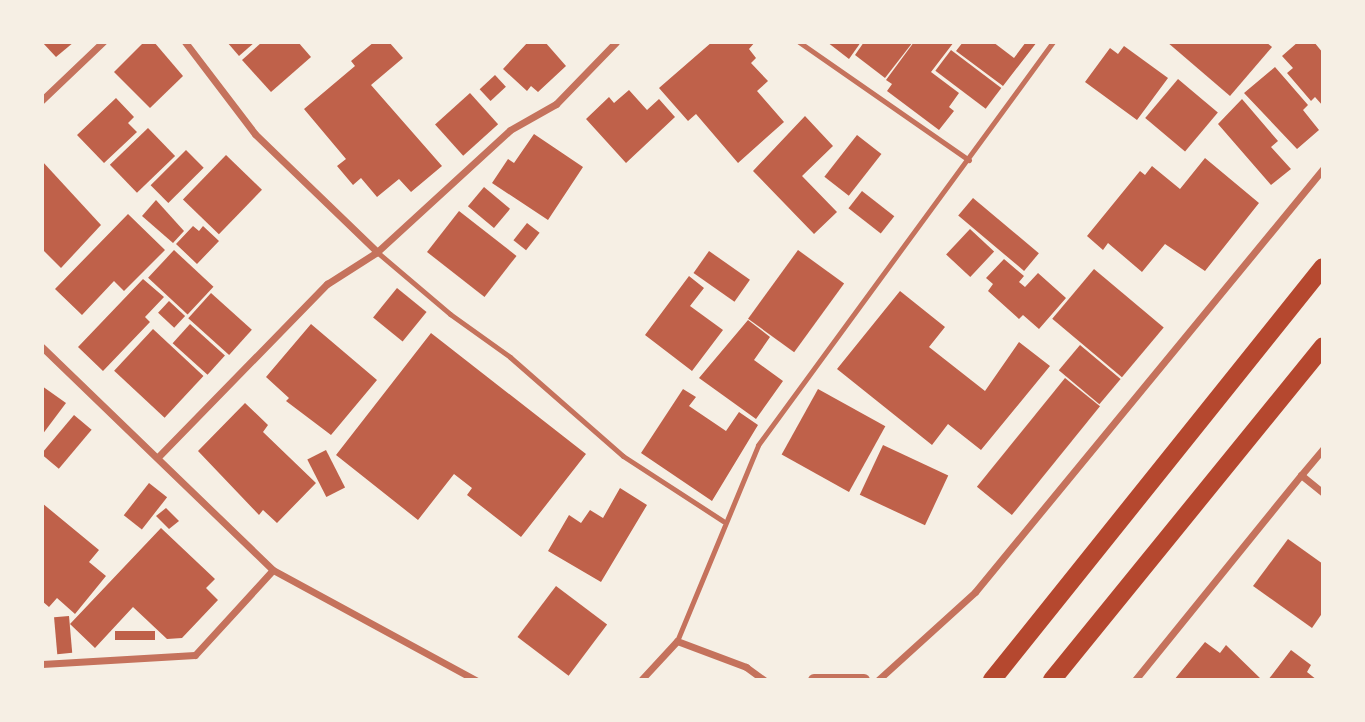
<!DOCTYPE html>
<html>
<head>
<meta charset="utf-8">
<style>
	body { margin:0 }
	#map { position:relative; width:1365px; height:722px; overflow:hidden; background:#f6efe4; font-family:"Alegreya Sans",sans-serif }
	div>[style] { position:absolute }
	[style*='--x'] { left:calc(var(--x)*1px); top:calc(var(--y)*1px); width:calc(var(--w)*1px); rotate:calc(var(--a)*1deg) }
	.building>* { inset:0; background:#bf614a; transform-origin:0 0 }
	.service>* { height:5px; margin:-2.5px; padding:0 2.5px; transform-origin:2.5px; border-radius:2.5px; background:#c5725c }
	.minor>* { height:7px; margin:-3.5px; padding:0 3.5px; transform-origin:3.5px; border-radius:3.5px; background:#c5725c }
	.tertiary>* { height:12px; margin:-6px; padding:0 6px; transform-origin:6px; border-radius:6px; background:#c5725c }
	.primary>* { height:18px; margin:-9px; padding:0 9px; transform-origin:9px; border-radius:9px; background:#b5482f }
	span { translate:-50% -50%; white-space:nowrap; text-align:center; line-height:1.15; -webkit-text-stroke:7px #f6efe4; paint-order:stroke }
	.frame { position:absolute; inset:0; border:44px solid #f6efe4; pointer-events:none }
</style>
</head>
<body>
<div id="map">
	<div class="building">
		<i style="clip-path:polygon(42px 42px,74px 42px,56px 57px)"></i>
		<i style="clip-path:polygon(144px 42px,154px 42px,183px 76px,150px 108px,114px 72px)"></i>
		<i style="clip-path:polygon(227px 42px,255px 42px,239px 56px)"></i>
		<i style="clip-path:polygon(262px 42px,298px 42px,311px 57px,271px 92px,242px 60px)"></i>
		<i style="clip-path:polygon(374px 42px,389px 42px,403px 58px,371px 85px,442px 166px,411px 192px,399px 179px,377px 197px,361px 178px,353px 185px,337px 166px,346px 159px,304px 109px,355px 66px,351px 61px)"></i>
		<i style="clip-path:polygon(528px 42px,545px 42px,566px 66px,538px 92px,531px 86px,527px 91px,503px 69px)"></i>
		<i style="clip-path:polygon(712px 42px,755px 42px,749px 49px,756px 58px,751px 63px,768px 81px,757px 91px,784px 122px,738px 163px,696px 114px,688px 121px,659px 88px)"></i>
		<i style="clip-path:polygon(827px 42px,861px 42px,849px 59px)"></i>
		<i style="clip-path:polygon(864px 42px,913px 42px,885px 78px,855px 55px)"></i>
		<i style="clip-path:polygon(914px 42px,954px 42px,931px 72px,959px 93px,949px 107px,954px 111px,939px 130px,887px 91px,892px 84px,886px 80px)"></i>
		<i style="clip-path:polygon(963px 42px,993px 42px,1014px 58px,1026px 42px,1037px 42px,1003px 86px,956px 51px)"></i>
		<i style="clip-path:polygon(1167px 42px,1266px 42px,1272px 47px,1230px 96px)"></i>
		<i style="clip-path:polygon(1298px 42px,1314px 42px,1323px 53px,1323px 106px,1315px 97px,1311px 101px,1287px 73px,1293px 68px,1282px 56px)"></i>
		<i style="clip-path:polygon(1124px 46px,1168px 78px,1137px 120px,1085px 82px,1110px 48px,1118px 54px)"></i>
		<i style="left:951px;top:50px;width:63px;height:26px;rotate:37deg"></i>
		<i style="clip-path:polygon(1275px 67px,1308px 105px,1303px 110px,1319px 130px,1297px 149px,1244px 93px)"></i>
		<i style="left:495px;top:75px;width:16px;height:21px;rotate:47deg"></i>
		<i style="left:1178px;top:79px;width:52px;height:51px;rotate:40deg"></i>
		<i style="clip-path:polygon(629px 90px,647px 110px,659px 99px,675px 117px,626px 163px,586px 119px,609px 97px,614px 103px)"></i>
		<i style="left:470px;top:93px;width:42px;height:47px;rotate:48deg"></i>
		<i style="clip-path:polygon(116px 98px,134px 117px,128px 123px,137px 132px,104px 163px,77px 135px)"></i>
		<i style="clip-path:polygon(1242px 99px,1278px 141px,1271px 147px,1291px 169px,1271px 185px,1218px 124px)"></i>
		<i style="clip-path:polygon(805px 116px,833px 146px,802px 176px,837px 212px,814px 234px,753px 171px)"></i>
		<i style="left:148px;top:128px;width:39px;height:53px;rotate:46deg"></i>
		<i style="clip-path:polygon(534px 134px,583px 167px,548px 220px,492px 183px,508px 159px,514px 163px)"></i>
		<i style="left:857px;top:135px;width:31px;height:53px;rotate:38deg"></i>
		<i style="left:186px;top:150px;width:25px;height:50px;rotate:45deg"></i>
		<i style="left:226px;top:155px;width:50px;height:62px;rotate:44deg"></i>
		<i style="clip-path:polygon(1205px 158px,1259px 203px,1205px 271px,1165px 244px,1142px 272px,1108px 243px,1103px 250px,1087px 236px,1140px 171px,1145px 175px,1152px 166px,1180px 189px)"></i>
		<i style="clip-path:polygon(42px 161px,101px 225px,61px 268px,42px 249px)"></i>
		<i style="left:484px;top:187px;width:34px;height:25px;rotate:40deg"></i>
		<i style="left:862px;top:191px;width:41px;height:22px;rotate:38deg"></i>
		<i style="left:973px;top:198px;width:86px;height:23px;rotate:40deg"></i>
		<i style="clip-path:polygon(156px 200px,184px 231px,173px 243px,142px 216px)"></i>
		<i style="left:459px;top:211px;width:73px;height:52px;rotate:38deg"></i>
		<i style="clip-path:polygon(128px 214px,165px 250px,124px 291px,114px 281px,82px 315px,55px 289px)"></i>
		<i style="left:527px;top:223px;width:16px;height:22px;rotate:38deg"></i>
		<i style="clip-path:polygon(193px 226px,199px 231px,203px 226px,219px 241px,197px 264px,176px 244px)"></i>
		<i style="left:970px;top:229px;width:33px;height:35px;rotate:43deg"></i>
		<i style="left:174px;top:250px;width:54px;height:38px;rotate:43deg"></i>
		<i style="left:798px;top:250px;width:57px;height:85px;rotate:36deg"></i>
		<i style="left:709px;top:251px;width:50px;height:27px;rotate:35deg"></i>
		<i style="clip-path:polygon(1004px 259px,1024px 276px,1019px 282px,1025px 287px,1038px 273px,1066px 298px,1039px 329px,1023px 315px,1019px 319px,988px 291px,993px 284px,986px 278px)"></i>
		<i style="left:1094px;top:269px;width:91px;height:65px;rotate:40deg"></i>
		<i style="clip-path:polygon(689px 276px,704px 288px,690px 306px,723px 330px,692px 371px,645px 335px)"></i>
		<i style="clip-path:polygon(143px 279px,164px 297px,145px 317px,150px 322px,103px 371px,78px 347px)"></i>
		<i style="left:397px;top:288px;width:38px;height:38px;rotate:39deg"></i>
		<i style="clip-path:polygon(900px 291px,945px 327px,929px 347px,985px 391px,1019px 342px,1050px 366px,981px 450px,948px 424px,932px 445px,837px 369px)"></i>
		<i style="left:211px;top:293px;width:55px;height:34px;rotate:42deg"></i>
		<i style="left:169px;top:301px;width:22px;height:16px;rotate:43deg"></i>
		<i style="clip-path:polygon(748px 320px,770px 337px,754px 360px,783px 381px,756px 419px,699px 378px)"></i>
		<i style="left:190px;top:324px;width:47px;height:26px;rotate:42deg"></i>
		<i style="clip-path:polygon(311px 324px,377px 380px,331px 435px,286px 401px,289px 398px,266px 377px)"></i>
		<i style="left:153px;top:329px;width:69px;height:57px;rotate:43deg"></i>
		<i style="clip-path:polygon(431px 333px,586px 454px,521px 537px,467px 495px,472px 488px,454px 474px,418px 520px,336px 455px)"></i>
		<i style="left:1080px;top:345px;width:53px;height:33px;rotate:40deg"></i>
		<i style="left:1065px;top:378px;width:45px;height:140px;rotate:39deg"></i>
		<i style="clip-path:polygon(42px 386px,66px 403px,42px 435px)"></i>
		<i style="clip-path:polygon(683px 389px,696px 397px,689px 406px,726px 431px,739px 412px,758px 425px,712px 501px,641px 453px)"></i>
		<i style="left:818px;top:389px;width:77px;height:75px;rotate:29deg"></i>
		<i style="clip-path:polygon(245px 403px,268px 425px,263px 432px,316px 483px,277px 523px,263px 510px,259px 515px,198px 451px)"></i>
		<i style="left:74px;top:415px;width:23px;height:51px;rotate:40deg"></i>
		<i style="left:883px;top:445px;width:72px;height:55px;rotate:25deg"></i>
		<i style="left:326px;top:450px;width:42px;height:21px;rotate:63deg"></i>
		<i style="left:149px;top:483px;width:23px;height:41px;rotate:38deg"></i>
		<i style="clip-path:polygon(620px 488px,647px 505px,601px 582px,548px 551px,569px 515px,581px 523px,590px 510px,603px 518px)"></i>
		<i style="clip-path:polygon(42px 503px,99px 550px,89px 562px,106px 576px,75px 614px,57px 598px,49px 607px,42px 601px)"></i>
		<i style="clip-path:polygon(166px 508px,179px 521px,169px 529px,156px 516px)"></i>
		<i style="clip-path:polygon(161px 528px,215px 579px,206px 588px,218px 600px,182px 638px,167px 639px,133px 607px,95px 648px,70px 624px)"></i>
		<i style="clip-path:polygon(1288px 539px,1323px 564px,1323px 612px,1312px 628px,1253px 586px)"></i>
		<i style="left:556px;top:586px;width:64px;height:64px;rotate:37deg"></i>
		<i style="left:69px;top:616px;width:37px;height:15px;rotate:85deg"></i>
		<i style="left:155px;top:631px;width:9px;height:40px;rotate:90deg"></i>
		<i style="clip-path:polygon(1205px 642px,1220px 653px,1226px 645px,1262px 680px,1174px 680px)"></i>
		<i style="clip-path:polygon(1291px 650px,1311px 665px,1307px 672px,1317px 680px,1268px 680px)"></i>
	</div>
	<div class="service">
		<i style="--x:799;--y:42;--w:207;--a:34.8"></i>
		<i style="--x:377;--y:252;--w:96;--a:40.3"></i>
		<i style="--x:450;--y:314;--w:74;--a:35.6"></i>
		<i style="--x:510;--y:357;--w:150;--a:41.2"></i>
		<i style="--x:623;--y:456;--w:119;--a:33"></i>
		<i style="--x:677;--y:641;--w:212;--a:-67.5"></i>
		<i style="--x:758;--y:445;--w:499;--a:-53.8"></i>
	</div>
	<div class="minor">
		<i style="--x:185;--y:42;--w:116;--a:52.7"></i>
		<i style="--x:255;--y:134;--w:170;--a:44"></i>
		<i style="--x:42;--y:100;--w:84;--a:-43.6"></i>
		<i style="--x:42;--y:347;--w:321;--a:44"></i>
		<i style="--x:273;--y:570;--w:231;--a:28.5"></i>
		<i style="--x:1323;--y:449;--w:34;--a:130"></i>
		<i style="--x:1301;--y:475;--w:28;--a:39"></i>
		<i style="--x:158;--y:457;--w:242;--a:-45.7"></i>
		<i style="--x:327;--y:284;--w:59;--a:-32.6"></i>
		<i style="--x:377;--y:252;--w:180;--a:-42.5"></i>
		<i style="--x:510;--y:130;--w:53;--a:-29.5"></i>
		<i style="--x:556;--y:104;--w:86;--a:-45.9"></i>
		<i style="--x:42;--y:664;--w:153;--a:-3.4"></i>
		<i style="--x:195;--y:655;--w:115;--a:-47.5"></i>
		<i style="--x:641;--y:680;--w:53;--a:-47.3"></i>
		<i style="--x:677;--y:641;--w:74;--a:20.6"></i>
		<i style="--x:746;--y:667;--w:22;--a:36"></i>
		<i style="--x:878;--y:680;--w:131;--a:-42.2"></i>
		<i style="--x:975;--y:592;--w:548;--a:-50.56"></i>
		<i style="--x:1135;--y:680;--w:264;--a:-51"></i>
	</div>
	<div class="tertiary">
		<i style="--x:814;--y:680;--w:50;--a:0"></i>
	</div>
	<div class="primary">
		<i style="--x:992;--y:680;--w:529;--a:-51.29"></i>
		<i style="--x:1052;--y:680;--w:430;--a:-50.9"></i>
	</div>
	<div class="frame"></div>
</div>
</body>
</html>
